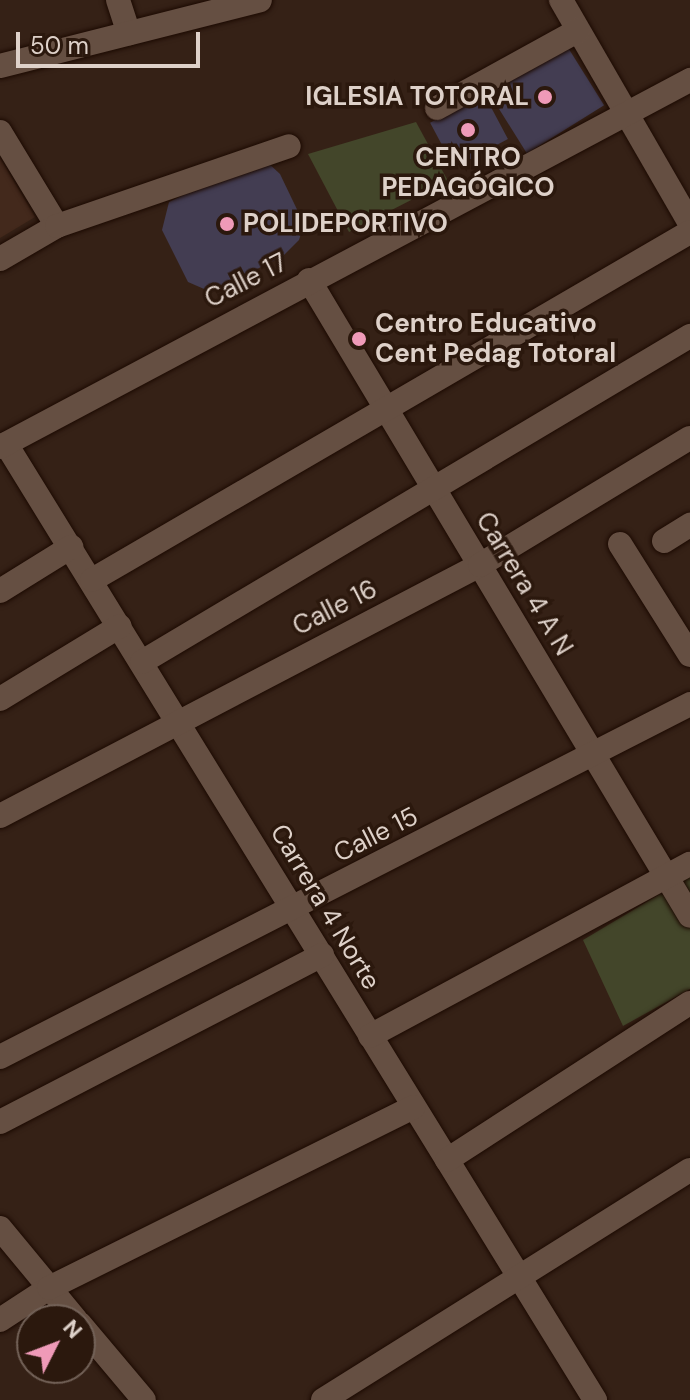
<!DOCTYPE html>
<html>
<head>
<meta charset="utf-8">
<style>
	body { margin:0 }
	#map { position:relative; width:690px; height:1400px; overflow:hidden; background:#352116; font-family:"DM Sans",sans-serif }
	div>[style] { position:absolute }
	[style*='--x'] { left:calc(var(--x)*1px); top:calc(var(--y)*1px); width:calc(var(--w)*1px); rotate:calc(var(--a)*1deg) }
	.built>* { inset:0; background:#43291c }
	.green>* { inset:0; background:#43462a }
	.building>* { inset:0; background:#433d52; transform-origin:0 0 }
	.roads { filter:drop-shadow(0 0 2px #1c0a02) drop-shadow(0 0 2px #1c0a02) }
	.minor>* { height:24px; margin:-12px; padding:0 12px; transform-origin:12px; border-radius:12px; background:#654f42 }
	.dots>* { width:22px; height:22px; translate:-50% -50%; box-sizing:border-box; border:4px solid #2b180d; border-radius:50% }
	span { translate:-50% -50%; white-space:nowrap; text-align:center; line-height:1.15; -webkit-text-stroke:7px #2b180d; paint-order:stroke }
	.poi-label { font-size:26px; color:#ded1c9; font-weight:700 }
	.right { translate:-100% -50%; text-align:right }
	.left { translate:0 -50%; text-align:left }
	.street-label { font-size:26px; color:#ded1c9 }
	.north { position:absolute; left:16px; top:1304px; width:80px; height:80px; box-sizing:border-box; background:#2b180d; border:2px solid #736258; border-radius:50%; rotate:48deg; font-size:22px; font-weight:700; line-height:32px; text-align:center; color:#ded1c9 }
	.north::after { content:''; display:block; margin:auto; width:28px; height:36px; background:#ef9ab8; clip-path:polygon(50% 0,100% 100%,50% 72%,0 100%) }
	.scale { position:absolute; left:16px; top:32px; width:184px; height:36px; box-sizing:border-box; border:4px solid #ded1c9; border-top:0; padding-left:10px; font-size:24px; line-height:28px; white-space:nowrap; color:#ded1c9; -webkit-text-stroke:6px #2b180d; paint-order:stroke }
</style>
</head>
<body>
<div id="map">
	<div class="built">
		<i style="clip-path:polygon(0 158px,35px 217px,0 238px)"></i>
	</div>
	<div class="green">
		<i style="clip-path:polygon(416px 122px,448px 181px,349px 232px,308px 154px)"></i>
		<i style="clip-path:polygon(690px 876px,690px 989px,623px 1026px,583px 940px)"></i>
	</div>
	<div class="building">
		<i style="left:567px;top:46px;width:70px;height:91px;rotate:58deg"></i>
		<i style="left:484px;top:94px;width:51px;height:61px;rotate:62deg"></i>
		<i style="clip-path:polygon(252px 161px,266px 161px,280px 174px,304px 224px,299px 240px,283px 256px,211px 292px,188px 282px,162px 230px,169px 202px)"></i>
	</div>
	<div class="roads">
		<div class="minor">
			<i style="--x:118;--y:0;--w:35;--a:72"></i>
			<i style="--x:561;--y:0;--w:258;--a:60"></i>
			<i style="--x:0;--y:66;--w:268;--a:-14.2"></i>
			<i style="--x:437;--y:108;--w:160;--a:-28.8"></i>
			<i style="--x:0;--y:132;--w:110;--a:58.8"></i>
			<i style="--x:0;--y:259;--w:66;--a:-30.1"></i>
			<i style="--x:57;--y:226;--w:245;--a:-19"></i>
			<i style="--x:309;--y:280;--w:741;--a:59.08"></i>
			<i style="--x:6;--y:444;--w:1123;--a:58.36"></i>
			<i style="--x:0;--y:447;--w:782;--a:-28.01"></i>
			<i style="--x:664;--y:541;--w:31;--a:-32"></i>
			<i style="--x:620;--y:544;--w:131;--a:57.8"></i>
			<i style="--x:92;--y:580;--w:692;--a:-30.2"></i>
			<i style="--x:0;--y:591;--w:84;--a:-31.8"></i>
			<i style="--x:142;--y:662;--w:638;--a:-30.75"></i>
			<i style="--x:0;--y:699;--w:140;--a:-31.3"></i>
			<i style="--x:0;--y:816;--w:542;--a:-27.61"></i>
			<i style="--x:480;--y:565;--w:245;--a:-31.2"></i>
			<i style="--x:370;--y:1036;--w:363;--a:-28.3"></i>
			<i style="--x:0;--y:1057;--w:775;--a:-27.09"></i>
			<i style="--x:0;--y:1122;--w:363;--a:-27.4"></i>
			<i style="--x:447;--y:1160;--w:289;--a:-32.9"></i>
			<i style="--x:0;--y:1228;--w:119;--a:50.4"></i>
			<i style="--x:0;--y:1320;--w:59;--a:-33.1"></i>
			<i style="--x:49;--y:1288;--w:407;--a:-26.4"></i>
			<i style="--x:80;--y:1324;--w:99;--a:49.9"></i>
			<i style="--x:323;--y:1400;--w:433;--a:-32.1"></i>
		</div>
	</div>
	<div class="dots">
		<i style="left:545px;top:97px;background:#ef9ab8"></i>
		<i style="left:468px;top:130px;background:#ef9ab8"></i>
		<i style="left:227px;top:224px;background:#ef9ab8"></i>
		<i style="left:359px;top:339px;background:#ef9ab8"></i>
	</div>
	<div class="poi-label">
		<span class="right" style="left:529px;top:97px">IGLESIA TOTORAL</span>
		<span style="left:468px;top:173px">CENTRO<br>PEDAGÓGICO</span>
		<span class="left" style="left:243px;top:224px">POLIDEPORTIVO</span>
		<span class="left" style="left:375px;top:339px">Centro Educativo<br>Cent Pedag Totoral</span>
	</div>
	<div class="street-label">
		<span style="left:246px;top:281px;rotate:-27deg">Calle 17</span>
		<span style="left:524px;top:584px;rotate:59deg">Carrera 4 A N</span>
		<span style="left:335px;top:608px;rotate:-27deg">Calle 16</span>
		<span style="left:376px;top:835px;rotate:-27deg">Calle 15</span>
		<span style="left:325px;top:907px;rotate:59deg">Carrera 4 Norte</span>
	</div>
	<div class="north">N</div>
	<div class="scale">50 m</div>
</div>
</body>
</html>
